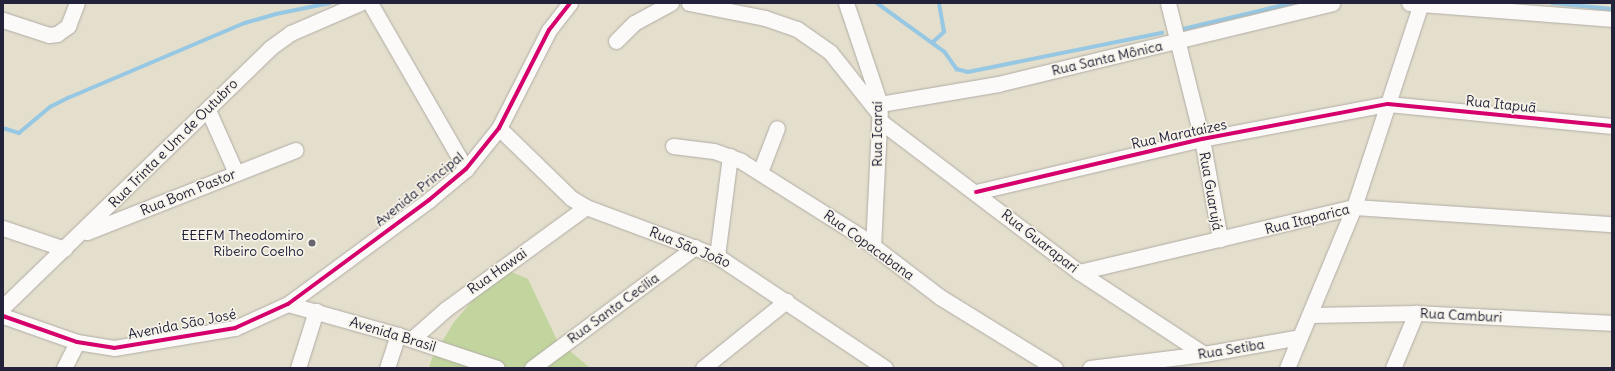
<!DOCTYPE html>
<html>
<head>
<meta charset="utf-8">
<style>
	body { margin:0 }
	#map { position:relative; width:1615px; height:371px; overflow:hidden; background:#e4decd; font-family:Delius,sans-serif }
	div>[style] { position:absolute }
	[style*='--x'] { left:calc(var(--x)*1px); top:calc(var(--y)*1px); width:calc(var(--w)*1px); rotate:calc(var(--a)*1deg) }
	.green>* { inset:0; background:#c3d59e }
	.stream>* { height:3.5px; margin:-1.75px; padding:0 1.75px; transform-origin:1.75px; border-radius:1.75px; background:#96c7e3 }
	.roads { filter:drop-shadow(0 0 1px #b0aca4) drop-shadow(0 0 1px #b0aca4) }
	.minor>* { height:15px; margin:-7.5px; padding:0 7.5px; transform-origin:7.5px; border-radius:7.5px; background:#fbfaf8 }
	.cycleway>* { height:4px; margin:-2px; padding:0 2px; transform-origin:2px; border-radius:2px; background:#d6006c }
	.dots>* { width:11px; height:11px; translate:-50% -50%; box-sizing:border-box; border:2px solid #f7f3e8; border-radius:50% }
	span { translate:-50% -50%; white-space:nowrap; text-align:center; line-height:1.15; -webkit-text-stroke:3.5px #f7f3e8; paint-order:stroke }
	.street-label { font-size:14px; color:#22223b }
	.poi-label { font-size:14px; color:#22223b }
	.right { translate:-100% -50%; text-align:right }
	.frame { position:absolute; inset:0; border:4px solid #22223b; pointer-events:none }
</style>
</head>
<body>
<div id="map">
	<div class="green">
		<i style="clip-path:polygon(507px 270px,528px 279px,557px 340px,590px 368px,429px 368px,432px 358px,454px 322px,485px 286px)"></i>
	</div>
	<div class="stream">
		<i style="--x:877;--y:3;--w:84;--a:35.8"></i>
		<i style="--x:945;--y:52;--w:21;--a:55"></i>
		<i style="--x:957;--y:69;--w:11;--a:15"></i>
		<i style="--x:968;--y:72;--w:198;--a:-11.4"></i>
		<i style="--x:1552;--y:3;--w:60;--a:5.7"></i>
		<i style="--x:1179;--y:30;--w:116;--a:-13.4"></i>
		<i style="--x:933;--y:42;--w:15;--a:-42"></i>
		<i style="--x:944;--y:32;--w:29;--a:-100"></i>
		<i style="--x:3;--y:128;--w:17;--a:17"></i>
		<i style="--x:19;--y:133;--w:40;--a:-40"></i>
		<i style="--x:50;--y:107;--w:20;--a:-27"></i>
		<i style="--x:68;--y:98;--w:192;--a:-23"></i>
		<i style="--x:245;--y:23;--w:32;--a:-16"></i>
		<i style="--x:276;--y:14;--w:55;--a:-11.5"></i>
	</div>
	<div class="roads">
		<div class="minor">
			<i style="--x:370;--y:3;--w:192;--a:60"></i>
			<i style="--x:689;--y:3;--w:77;--a:11.2"></i>
			<i style="--x:765;--y:18;--w:34;--a:19"></i>
			<i style="--x:797;--y:29;--w:40;--a:34.9"></i>
			<i style="--x:830;--y:52;--w:80;--a:51.6"></i>
			<i style="--x:846;--y:3;--w:107;--a:71.4"></i>
			<i style="--x:880;--y:104;--w:142;--a:92.8"></i>
			<i style="--x:1168;--y:3;--w:140;--a:76"></i>
			<i style="--x:1202;--y:139;--w:102;--a:79.8"></i>
			<i style="--x:1409;--y:3;--w:204;--a:4.5"></i>
			<i style="--x:3;--y:20;--w:48;--a:18.1"></i>
			<i style="--x:49;--y:35;--w:8;--a:-7"></i>
			<i style="--x:57;--y:34;--w:14;--a:-36"></i>
			<i style="--x:68;--y:26;--w:25;--a:-69"></i>
			<i style="--x:616;--y:41;--w:25;--a:-45"></i>
			<i style="--x:634;--y:23;--w:42;--a:-28.4"></i>
			<i style="--x:880;--y:104;--w:120;--a:-9.6"></i>
			<i style="--x:998;--y:84;--w:344;--a:-13.6"></i>
			<i style="--x:208;--y:110;--w:69;--a:66"></i>
			<i style="--x:880;--y:121;--w:250;--a:37.2"></i>
			<i style="--x:1079;--y:272;--w:149;--a:33.3"></i>
			<i style="--x:499;--y:128;--w:100;--a:44.2"></i>
			<i style="--x:571;--y:198;--w:17;--a:31"></i>
			<i style="--x:586;--y:207;--w:140;--a:20.5"></i>
			<i style="--x:717;--y:256;--w:202;--a:33.7"></i>
			<i style="--x:673;--y:146;--w:41;--a:7"></i>
			<i style="--x:714;--y:151;--w:29;--a:20"></i>
			<i style="--x:741;--y:161;--w:141;--a:32.2"></i>
			<i style="--x:860;--y:236;--w:101;--a:37.3"></i>
			<i style="--x:940;--y:297;--w:135;--a:31.7"></i>
			<i style="--x:760;--y:172;--w:47;--a:-68.9"></i>
			<i style="--x:976;--y:192;--w:232;--a:-13.2"></i>
			<i style="--x:1202;--y:139;--w:189;--a:-10.7"></i>
			<i style="--x:1388;--y:104;--w:225;--a:5.6"></i>
			<i style="--x:3;--y:228;--w:65;--a:18.7"></i>
			<i style="--x:87;--y:232;--w:224;--a:-21.5"></i>
			<i style="--x:717;--y:256;--w:101;--a:-82.6"></i>
			<i style="--x:1079;--y:272;--w:283;--a:-13.3"></i>
			<i style="--x:1354;--y:207;--w:259;--a:3.8"></i>
			<i style="--x:288;--y:304;--w:114;--a:15.7"></i>
			<i style="--x:398;--y:335;--w:104;--a:18.4"></i>
			<i style="--x:3;--y:307;--w:372;--a:-44.1"></i>
			<i style="--x:270;--y:48;--w:26;--a:-36"></i>
			<i style="--x:291;--y:33;--w:75;--a:-23.5"></i>
			<i style="--x:1310;--y:315;--w:106;--a:-1.1"></i>
			<i style="--x:1416;--y:313;--w:196;--a:2.9"></i>
			<i style="--x:3;--y:316;--w:78;--a:19.4"></i>
			<i style="--x:77;--y:342;--w:37;--a:9"></i>
			<i style="--x:114;--y:348;--w:123;--a:-9.4"></i>
			<i style="--x:235;--y:328;--w:58;--a:-24.4"></i>
			<i style="--x:288;--y:304;--w:175;--a:-36.4"></i>
			<i style="--x:429;--y:200;--w:48;--a:-40"></i>
			<i style="--x:466;--y:169;--w:53;--a:-51.2"></i>
			<i style="--x:499;--y:128;--w:110;--a:-63"></i>
			<i style="--x:549;--y:30;--w:34;--a:-52"></i>
			<i style="--x:412;--y:339;--w:45;--a:-41.4"></i>
			<i style="--x:446;--y:309;--w:173;--a:-36.1"></i>
			<i style="--x:64;--y:368;--w:29;--a:-63"></i>
			<i style="--x:298;--y:368;--w:60;--a:-72.5"></i>
			<i style="--x:387;--y:368;--w:35;--a:-72"></i>
			<i style="--x:532;--y:368;--w:203;--a:-36.6"></i>
			<i style="--x:703;--y:368;--w:107;--a:-38.9"></i>
			<i style="--x:1090;--y:368;--w:115;--a:-7"></i>
			<i style="--x:1204;--y:354;--w:97;--a:-10"></i>
			<i style="--x:1287;--y:368;--w:174;--a:-67.4"></i>
			<i style="--x:1354;--y:207;--w:215;--a:-71.8"></i>
			<i style="--x:1393;--y:368;--w:60;--a:-67.3"></i>
		</div>
	</div>
	<div class="cycleway">
		<i style="--x:976;--y:192;--w:232;--a:-13.2"></i>
		<i style="--x:1202;--y:139;--w:189;--a:-10.7"></i>
		<i style="--x:1388;--y:104;--w:225;--a:5.6"></i>
		<i style="--x:3;--y:316;--w:78;--a:19.4"></i>
		<i style="--x:77;--y:342;--w:37;--a:9"></i>
		<i style="--x:114;--y:348;--w:123;--a:-9.4"></i>
		<i style="--x:235;--y:328;--w:58;--a:-24.4"></i>
		<i style="--x:288;--y:304;--w:175;--a:-36.4"></i>
		<i style="--x:429;--y:200;--w:48;--a:-40"></i>
		<i style="--x:466;--y:169;--w:53;--a:-51.2"></i>
		<i style="--x:499;--y:128;--w:110;--a:-63"></i>
		<i style="--x:549;--y:30;--w:34;--a:-52"></i>
	</div>
	<div class="dots">
		<i style="left:312px;top:243px;background:#66646e"></i>
	</div>
	<div class="street-label">
		<span style="left:1107px;top:58px;rotate:-13deg">Rua Santa Mônica</span>
		<span style="left:1501px;top:104px;rotate:6deg">Rua Itapuã</span>
		<span style="left:877px;top:134px;rotate:-90deg">Rua Icaraí</span>
		<span style="left:1179px;top:134px;rotate:-12deg">Rua Marataízes</span>
		<span style="left:173px;top:143px;rotate:-45deg">Rua Trinta e Um de Outubro</span>
		<span style="left:419px;top:189px;rotate:-39deg">Avenida Principal</span>
		<span style="left:1211px;top:191px;rotate:80deg">Rua Guarujá</span>
		<span style="left:188px;top:192px;rotate:-22deg">Rua Bom Pastor</span>
		<span style="left:1307px;top:219px;rotate:-14deg">Rua Itaparica</span>
		<span style="left:1040px;top:241px;rotate:38deg">Rua Guarapari</span>
		<span style="left:869px;top:245px;rotate:36deg">Rua Copacabana</span>
		<span style="left:690px;top:247px;rotate:22deg">Rua São João</span>
		<span style="left:497px;top:271px;rotate:-35deg">Rua Hawai</span>
		<span style="left:613px;top:308px;rotate:-36deg">Rua Santa Cecília</span>
		<span style="left:1461px;top:315px;rotate:3deg">Rua Camburi</span>
		<span style="left:182px;top:324px;rotate:-11deg">Avenida São José</span>
		<span style="left:393px;top:334px;rotate:17deg">Avenida Brasil</span>
		<span style="left:1231px;top:349px;rotate:-9deg">Rua Setiba</span>
	</div>
	<div class="poi-label">
		<span class="right" style="left:304px;top:243px">EEEFM Theodomiro<br>Ribeiro Coelho</span>
	</div>
	<div class="frame"></div>
</div>
</body>
</html>
